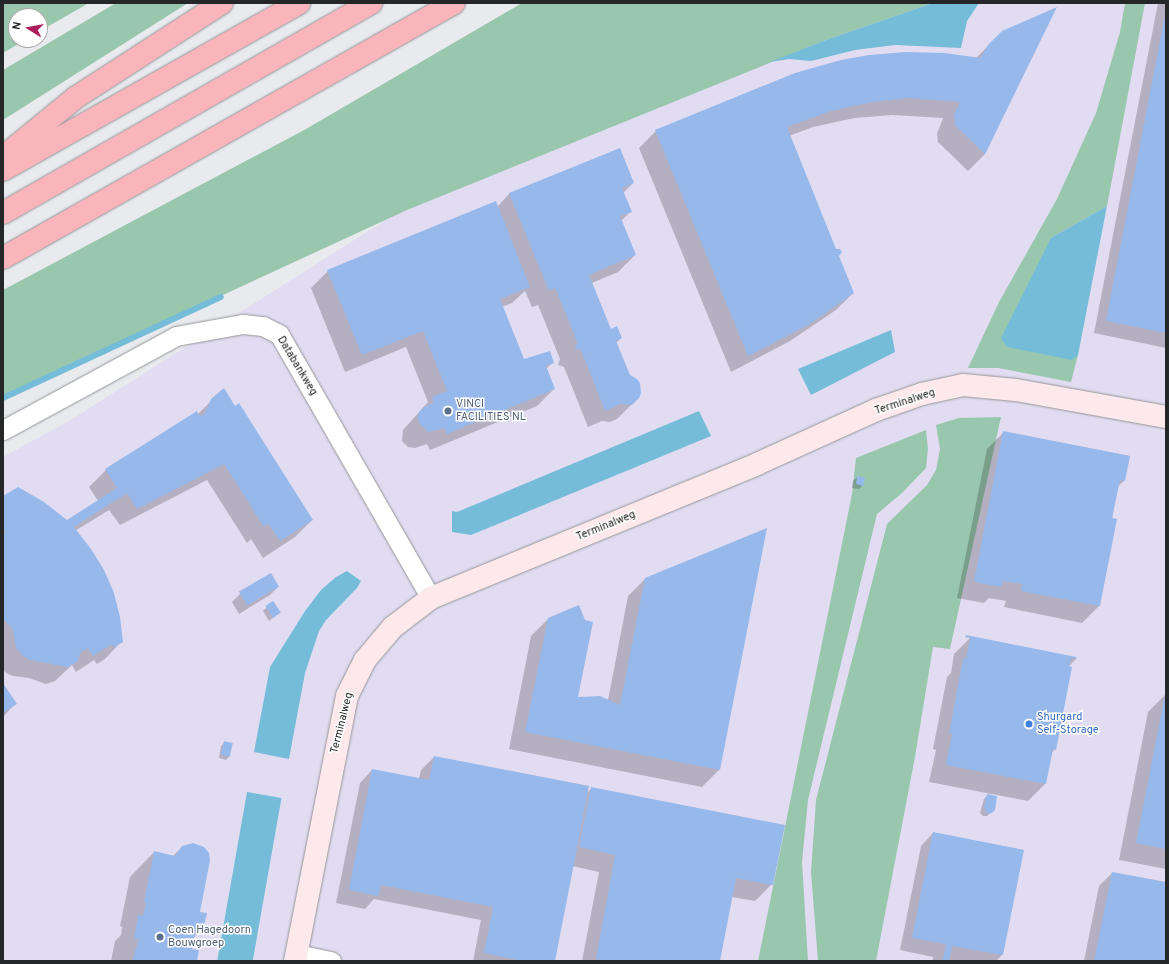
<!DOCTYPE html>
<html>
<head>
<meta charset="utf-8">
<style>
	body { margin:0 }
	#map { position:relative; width:1169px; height:964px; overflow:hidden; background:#e8eaed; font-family:Overpass,sans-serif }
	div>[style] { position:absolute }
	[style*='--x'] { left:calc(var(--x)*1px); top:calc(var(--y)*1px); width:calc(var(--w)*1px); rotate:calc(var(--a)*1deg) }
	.industrial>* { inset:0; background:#e2dcf2 }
	.green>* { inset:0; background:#98c7ad }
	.water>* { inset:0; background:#75bcd8; transform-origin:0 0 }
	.shadow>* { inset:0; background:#0003 }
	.stream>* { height:6px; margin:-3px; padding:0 3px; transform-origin:3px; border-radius:3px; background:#75bcd8 }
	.building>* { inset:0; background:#96b8ea; transform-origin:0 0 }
	.roads { filter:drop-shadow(0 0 1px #949698) drop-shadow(0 0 1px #949698) }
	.street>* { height:19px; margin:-9.5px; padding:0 9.5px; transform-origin:9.5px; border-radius:9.5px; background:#fff }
	.secondary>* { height:22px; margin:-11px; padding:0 11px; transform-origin:11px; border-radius:11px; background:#fde8eb }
	.highway>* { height:22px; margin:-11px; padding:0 11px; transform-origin:11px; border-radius:11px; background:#f9b4bc }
	.dots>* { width:11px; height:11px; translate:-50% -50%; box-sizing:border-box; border:2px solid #fff; border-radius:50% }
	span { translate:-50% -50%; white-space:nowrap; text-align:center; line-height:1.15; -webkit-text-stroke:3px #fff; paint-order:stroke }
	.street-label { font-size:11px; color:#252627 }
	.service-label { font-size:11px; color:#4e5e75 }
	.left { translate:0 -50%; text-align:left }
	.shop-label { font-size:11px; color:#366cbe }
	.frame { position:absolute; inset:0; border:4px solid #252627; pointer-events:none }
	.north { position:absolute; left:8px; top:8px; width:40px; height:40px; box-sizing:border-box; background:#fff; border:1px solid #a8a8a9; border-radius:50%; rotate:281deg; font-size:11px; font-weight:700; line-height:16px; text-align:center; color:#252627 }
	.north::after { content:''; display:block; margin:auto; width:14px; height:18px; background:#ab1d59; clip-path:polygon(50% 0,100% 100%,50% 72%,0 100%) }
</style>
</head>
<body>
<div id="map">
	<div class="industrial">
		<i style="clip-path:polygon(744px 3px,1166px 3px,1166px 961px,3px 961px,3px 457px,69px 421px,704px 18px)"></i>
	</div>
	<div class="green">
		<i style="clip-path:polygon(3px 3px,89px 3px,40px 31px,40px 16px,16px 16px,16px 40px,25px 40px,3px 53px)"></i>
		<i style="clip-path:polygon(116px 3px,188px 3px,3px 120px,3px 70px)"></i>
		<i style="clip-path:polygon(522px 3px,933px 3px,826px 40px,407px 210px,43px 378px,3px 399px,3px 290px,306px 129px)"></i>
		<i style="clip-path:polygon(1125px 3px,1145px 3px,1107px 206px,1051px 238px,1072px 359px,1078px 355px,1071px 382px,998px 368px,968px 368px,999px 302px,1057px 199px,1096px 113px,1120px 32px)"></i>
		<i style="clip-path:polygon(1001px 417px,950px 649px,933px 647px,915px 757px,876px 961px,818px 961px,811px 872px,816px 800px,887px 524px,927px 485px,936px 470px,940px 449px,936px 425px,959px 418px)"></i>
		<i style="clip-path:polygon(926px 430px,928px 449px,926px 468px,902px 493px,877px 514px,808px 800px,802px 862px,808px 961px,758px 961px,852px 494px,856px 458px)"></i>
	</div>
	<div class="water">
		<i style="clip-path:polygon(933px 3px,979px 3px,967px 21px,961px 48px,895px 45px,855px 50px,811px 61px,789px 59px,770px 62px,826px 40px)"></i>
		<i style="clip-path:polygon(1107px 206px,1078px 355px,1072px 360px,1007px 347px,1001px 338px,1051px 238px)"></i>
		<i style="clip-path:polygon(891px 330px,895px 352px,811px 395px,798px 369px)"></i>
		<i style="clip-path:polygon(699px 411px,711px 436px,471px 535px,452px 532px,452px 511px,457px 512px)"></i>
		<i style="clip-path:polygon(347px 571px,361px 581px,357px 588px,326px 620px,319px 631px,305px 673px,289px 759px,254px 752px,270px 667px,305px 611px,321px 590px,336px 577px)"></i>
		<i style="left:247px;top:792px;width:35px;height:172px;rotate:10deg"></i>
	</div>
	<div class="shadow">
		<i style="clip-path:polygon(1158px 3px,1166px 3px,1166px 348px,1094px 333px)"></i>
		<i style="clip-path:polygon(1055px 9px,985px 154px,968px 171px,938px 142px,937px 134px,943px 118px,892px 115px,855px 118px,813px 127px,789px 136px,853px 293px,836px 310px,790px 341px,731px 372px,639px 148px,656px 131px,976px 58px,1002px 32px)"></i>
		<i style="clip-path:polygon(633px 183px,623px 193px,631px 211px,621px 221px,635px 255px,618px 272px,592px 283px,610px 330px,621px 338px,616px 343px,638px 398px,617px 419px,610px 422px,602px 421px,588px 427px,564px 367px,558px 365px,560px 359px,538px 305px,532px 307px,525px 291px,512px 303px,502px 307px,524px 360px,553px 362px,546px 369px,554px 389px,537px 406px,430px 450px,427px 444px,415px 448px,408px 447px,402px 441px,403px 430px,428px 402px,406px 347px,345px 372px,311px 288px,328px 271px,497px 207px,509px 194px)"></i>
		<i style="clip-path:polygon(212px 400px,312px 520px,295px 537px,263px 558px,251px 539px,247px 543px,207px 480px,120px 525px,109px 510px,75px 531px,122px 641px,105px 659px,97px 664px,94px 660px,76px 672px,72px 665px,55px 681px,46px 684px,29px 678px,13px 676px,6px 673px,3px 669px,3px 498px,67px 521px,98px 501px,89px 487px,106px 470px,198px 414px)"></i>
		<i style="clip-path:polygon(1004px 432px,1129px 456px,1124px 481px,1117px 487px,1099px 606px,1082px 623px,1004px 607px,1006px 601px,989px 598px,984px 603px,957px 598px,987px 449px)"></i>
		<i style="clip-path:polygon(857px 477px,863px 485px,859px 489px,852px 488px,853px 481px)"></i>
		<i style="clip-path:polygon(766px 529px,719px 770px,702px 787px,509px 749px,531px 636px,548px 619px,577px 698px,608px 700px,628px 596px,645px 579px)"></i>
		<i style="clip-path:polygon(278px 587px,270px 595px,239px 614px,232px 602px,240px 594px)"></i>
		<i style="clip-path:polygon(267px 607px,279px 613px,269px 621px,263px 611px)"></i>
		<i style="clip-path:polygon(971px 637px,1077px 658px,1068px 667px,1055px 749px,1051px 754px,1045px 784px,1028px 801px,929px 782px,936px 750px,933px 749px,947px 677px,951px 673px,954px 654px)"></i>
		<i style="clip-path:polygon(3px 685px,15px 704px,3px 717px)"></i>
		<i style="clip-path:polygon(1165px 695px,1166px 695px,1166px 869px,1119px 860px,1148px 712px)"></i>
		<i style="clip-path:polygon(225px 742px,230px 756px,226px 760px,219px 758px,221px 746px)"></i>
		<i style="clip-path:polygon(434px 757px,586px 794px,592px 788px,772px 884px,755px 901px,732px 897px,719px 961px,582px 961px,599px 872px,572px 866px,554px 961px,473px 961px,481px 920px,374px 899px,365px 909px,336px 903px,360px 783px,372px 770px,419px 779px,421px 770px)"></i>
		<i style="clip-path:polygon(988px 795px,994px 810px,987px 816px,983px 816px,980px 813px,984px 799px)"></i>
		<i style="clip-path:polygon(933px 833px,1023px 850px,1002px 955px,996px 961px,933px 961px,933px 957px,900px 950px,921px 846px)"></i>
		<i style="clip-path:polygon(182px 847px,202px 929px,193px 938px,191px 950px,196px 961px,111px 961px,115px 941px,121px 935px,122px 927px,120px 926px,130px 877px,154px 852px,173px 856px)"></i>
		<i style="clip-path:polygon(1112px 873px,1166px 883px,1166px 961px,1084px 961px,1099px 886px)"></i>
	</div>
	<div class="stream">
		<i style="--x:3;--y:398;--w:240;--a:-24.9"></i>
	</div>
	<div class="building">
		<i style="clip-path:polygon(1057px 7px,985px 154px,955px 125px,954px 115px,960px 102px,909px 98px,872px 102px,831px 111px,787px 127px,836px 249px,840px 249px,842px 252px,839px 256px,854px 293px,808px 325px,748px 356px,655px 130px,795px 73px,841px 60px,869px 55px,906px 52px,944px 53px,981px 58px,988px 45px,1002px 31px)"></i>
		<i style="clip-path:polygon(1165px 15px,1166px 16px,1166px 333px,1106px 321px)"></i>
		<i style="clip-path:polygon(620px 148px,634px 183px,622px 188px,632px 212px,620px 216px,636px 255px,589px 275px,611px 329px,617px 326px,622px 338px,616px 341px,630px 375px,637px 379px,640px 383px,641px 393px,639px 398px,632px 405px,620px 404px,605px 411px,581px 350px,575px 348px,577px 341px,555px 288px,549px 291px,509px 193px)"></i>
		<i style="clip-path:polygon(496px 201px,530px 287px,500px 299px,524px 359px,550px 351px,554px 363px,546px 366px,555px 389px,447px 434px,444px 428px,429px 432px,420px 425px,418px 419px,419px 412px,424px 407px,434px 403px,432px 397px,447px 391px,423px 331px,362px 355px,327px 270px)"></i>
		<i style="clip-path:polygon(224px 388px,235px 406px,239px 403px,313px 520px,280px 541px,268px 523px,264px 527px,224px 464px,137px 509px,127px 493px,74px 527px,91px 549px,104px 570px,114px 593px,120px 617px,123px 642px,114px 647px,112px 644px,93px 656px,88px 648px,81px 652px,77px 662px,68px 667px,30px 660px,23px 656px,16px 648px,13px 630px,3px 618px,3px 534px,6px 533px,3px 529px,3px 496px,18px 487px,44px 502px,67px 520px,117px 488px,105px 469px,197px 411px,200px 416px,205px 413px,211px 399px)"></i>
		<i style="clip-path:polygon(1003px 431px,1130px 456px,1125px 481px,1120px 480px,1112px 518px,1117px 519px,1100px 606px,1021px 591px,1022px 584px,1003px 581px,1001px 587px,974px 582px)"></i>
		<i style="clip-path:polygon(857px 476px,865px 478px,863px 486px,856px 484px)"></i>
		<i style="clip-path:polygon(767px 528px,720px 770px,525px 732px,548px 618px,579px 605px,585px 620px,593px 622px,578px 697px,600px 696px,620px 705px,645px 578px)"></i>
		<i style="left:271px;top:573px;width:16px;height:37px;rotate:60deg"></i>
		<i style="left:273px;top:601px;width:14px;height:9px;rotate:56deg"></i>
		<i style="clip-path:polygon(966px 635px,1076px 657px,1076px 659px,1071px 658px,1069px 666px,1072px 667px,1056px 750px,1053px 749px,1046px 784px,946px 765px,952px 733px,949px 733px,963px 659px,966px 659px,970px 638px,965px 637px)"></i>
		<i style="clip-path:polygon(3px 683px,17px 704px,3px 713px)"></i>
		<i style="clip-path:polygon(1165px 695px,1166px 695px,1166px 849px,1136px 843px)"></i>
		<i style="left:224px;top:741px;width:9px;height:14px;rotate:13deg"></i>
		<i style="clip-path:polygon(434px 756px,589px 786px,555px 961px,523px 961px,484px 953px,493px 907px,381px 885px,378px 896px,349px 890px,372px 769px,429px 780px)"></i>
		<i style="clip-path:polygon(591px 787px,785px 825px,773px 885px,736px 878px,720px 961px,603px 961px,596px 959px,615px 855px,579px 847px)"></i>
		<i style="clip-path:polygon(987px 794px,997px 796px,995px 810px,992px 813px,987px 813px,984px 808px)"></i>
		<i style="clip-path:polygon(933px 832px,1024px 850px,1003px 955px,952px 946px,949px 961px,943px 961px,946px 944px,912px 938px)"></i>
		<i style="clip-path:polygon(193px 843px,204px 847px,209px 853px,210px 860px,200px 912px,207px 913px,203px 930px,196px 929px,192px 949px,199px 950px,197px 961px,132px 961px,139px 940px,134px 939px,138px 915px,143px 916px,146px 903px,144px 902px,154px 851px,175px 856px,182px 846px)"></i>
		<i style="clip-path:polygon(1112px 872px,1166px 882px,1166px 961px,1094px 961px)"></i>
	</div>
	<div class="roads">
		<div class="street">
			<i style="--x:3;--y:430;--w:197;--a:-28.5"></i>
			<i style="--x:176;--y:336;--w:68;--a:-10.2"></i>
			<i style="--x:243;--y:324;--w:20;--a:6"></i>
			<i style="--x:263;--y:326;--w:18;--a:27"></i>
			<i style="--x:279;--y:334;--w:305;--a:60.1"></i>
			<i style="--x:297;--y:954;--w:35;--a:12"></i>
		</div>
		<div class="secondary">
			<i style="--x:295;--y:961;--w:270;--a:-78.9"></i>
			<i style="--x:347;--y:696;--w:40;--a:-63.4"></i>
			<i style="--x:365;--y:660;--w:43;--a:-49.7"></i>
			<i style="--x:393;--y:627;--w:48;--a:-37.3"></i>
			<i style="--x:431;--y:598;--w:352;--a:-22.3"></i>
			<i style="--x:757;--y:464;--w:131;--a:-24.4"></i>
			<i style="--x:876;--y:410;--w:49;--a:-19.2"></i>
			<i style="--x:922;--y:394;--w:42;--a:-12.4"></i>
			<i style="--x:963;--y:385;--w:53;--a:5.4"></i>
			<i style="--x:1016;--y:390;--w:152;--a:10.2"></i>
		</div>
		<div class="highway">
			<i style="--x:3;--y:157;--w:93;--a:-39.3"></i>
			<i style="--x:75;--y:98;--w:175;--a:-32.9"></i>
			<i style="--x:3;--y:170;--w:340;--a:-29.4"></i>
			<i style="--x:3;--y:213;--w:424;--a:-29.7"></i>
			<i style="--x:3;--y:258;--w:518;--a:-29.48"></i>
		</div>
	</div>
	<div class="dots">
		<i style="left:448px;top:411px;background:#5c6f8a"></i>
		<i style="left:1029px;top:724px;background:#3f7fe0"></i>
		<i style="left:160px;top:937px;background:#5c6f8a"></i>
	</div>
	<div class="street-label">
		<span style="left:297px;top:366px;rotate:59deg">Databankweg</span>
		<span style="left:905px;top:402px;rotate:-18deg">Terminalweg</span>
		<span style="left:606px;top:526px;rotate:-22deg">Terminalweg</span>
		<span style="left:342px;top:723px;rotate:-76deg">Terminalweg</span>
	</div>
	<div class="service-label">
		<span class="left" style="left:456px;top:411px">VINCI<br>FACILITIES NL</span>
		<span class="left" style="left:168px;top:937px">Coen Hagedoorn<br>Bouwgroep</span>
	</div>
	<div class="shop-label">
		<span class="left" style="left:1037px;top:724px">Shurgard<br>Self-Storage</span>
	</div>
	<div class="frame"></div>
	<div class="north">N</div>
</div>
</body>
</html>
